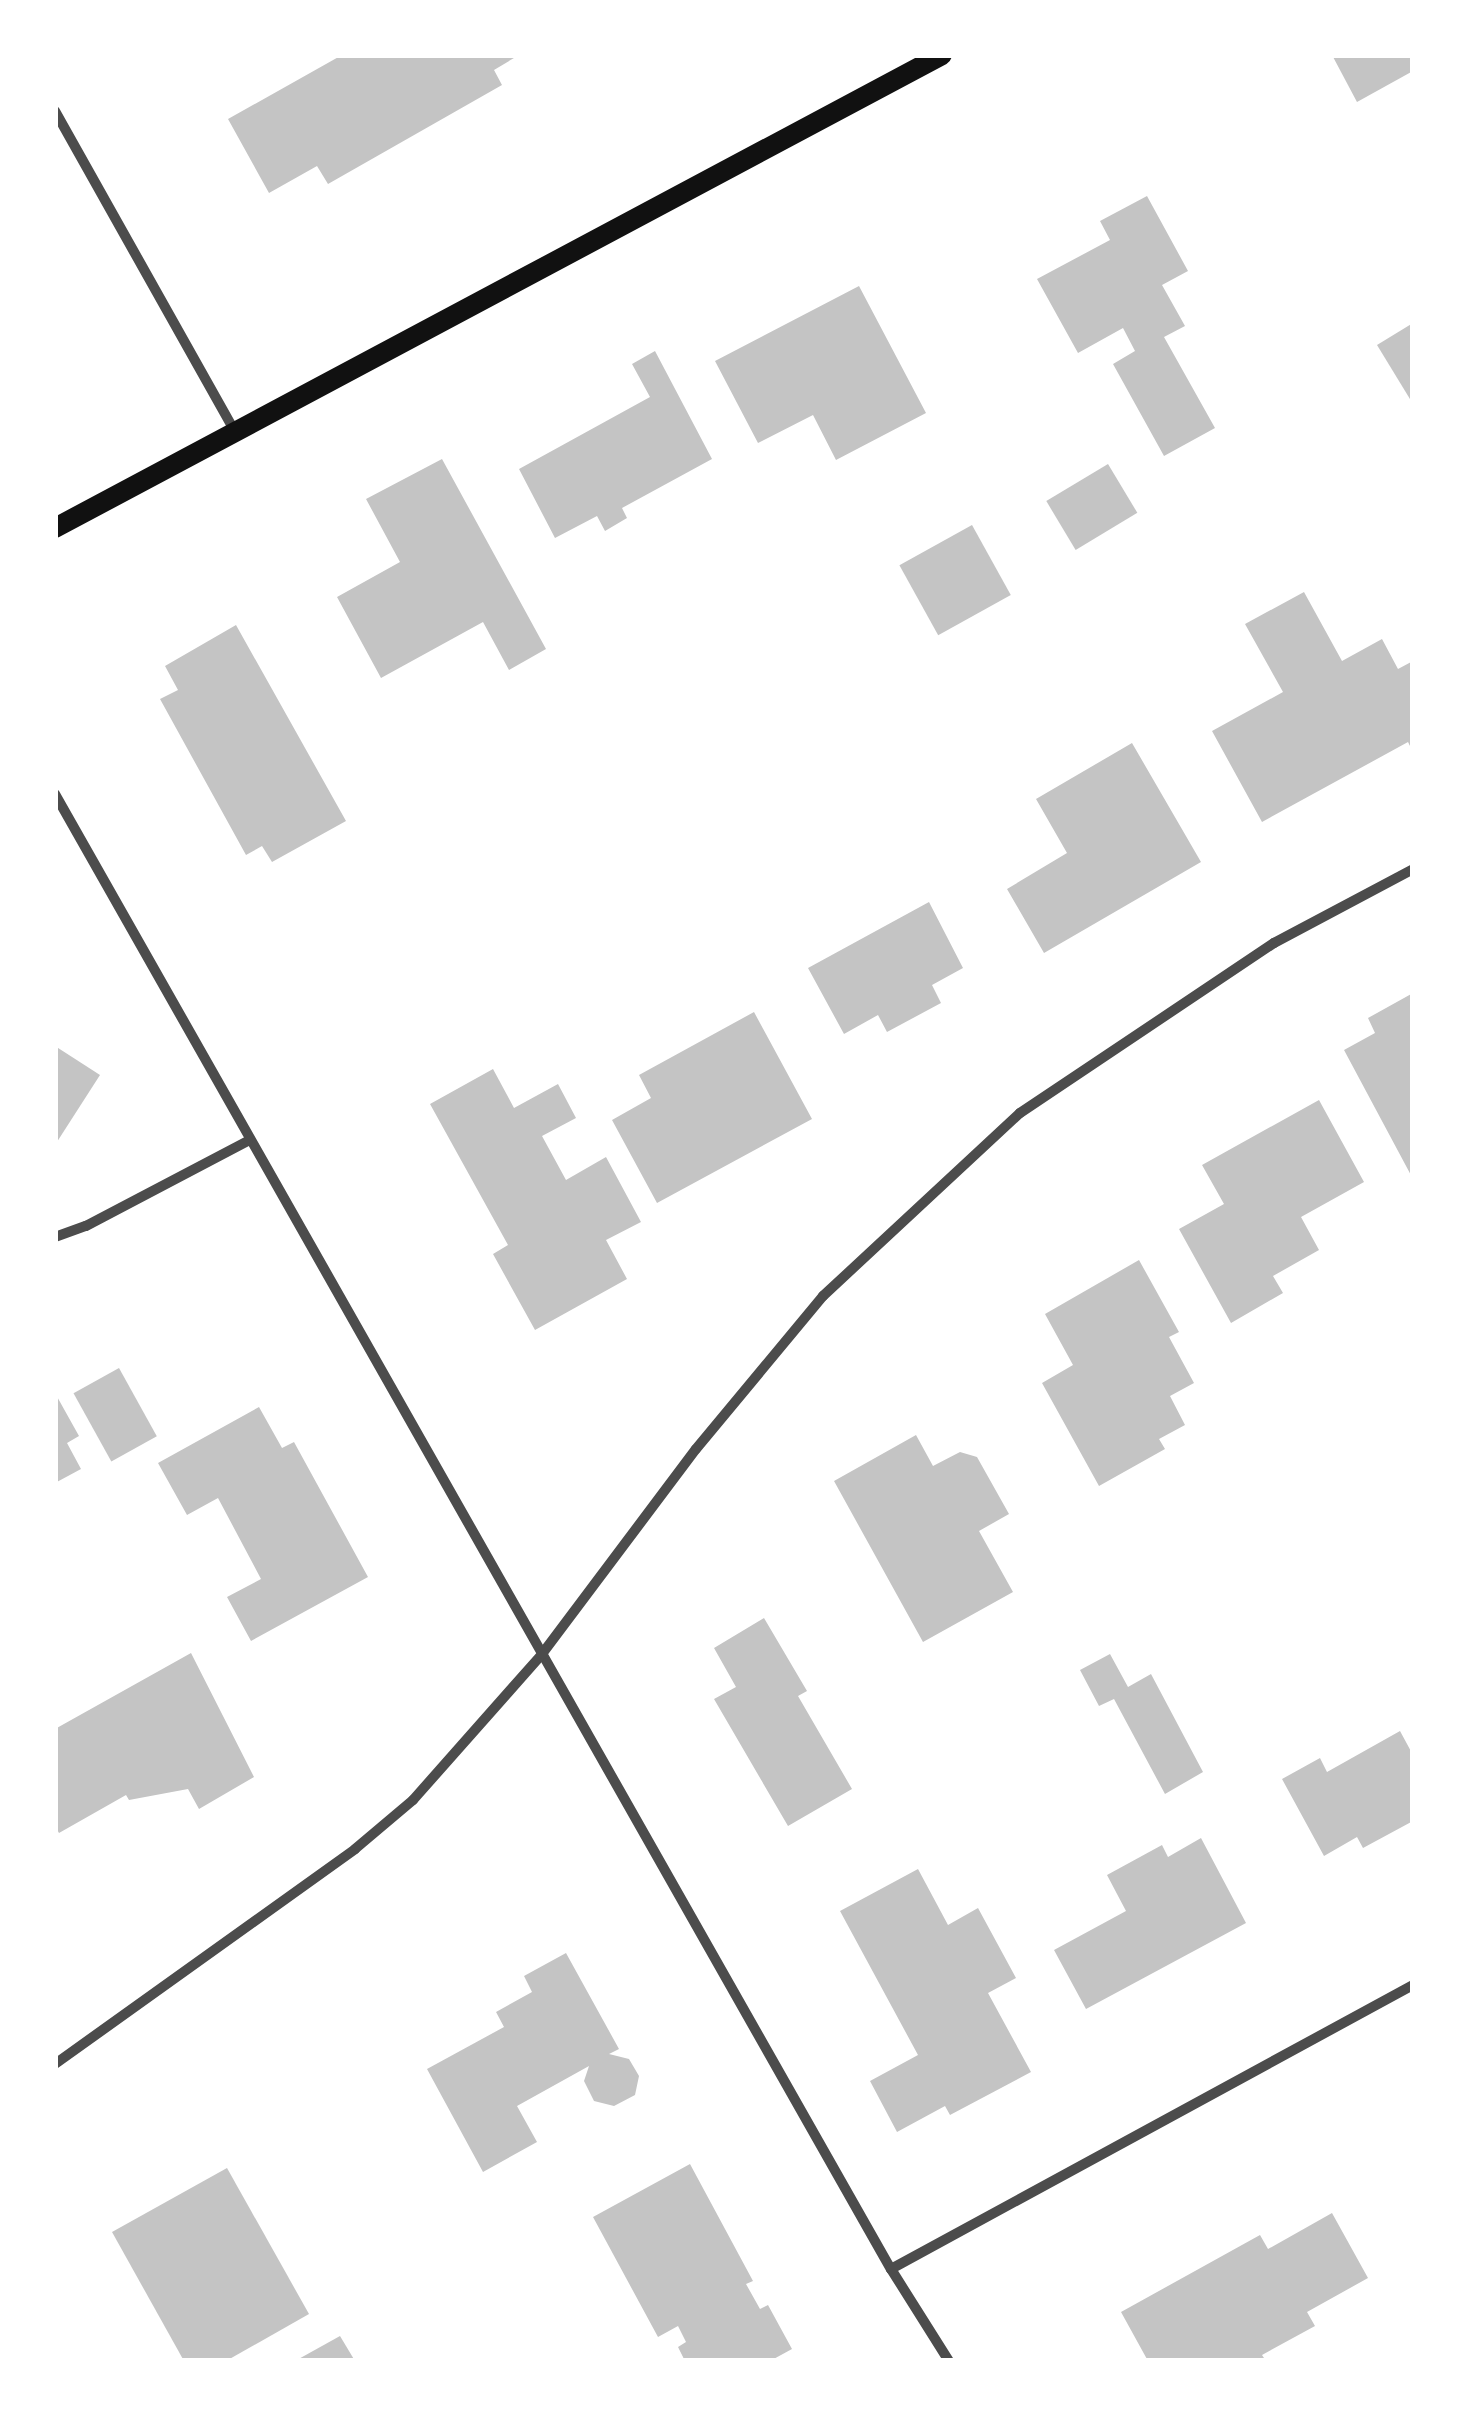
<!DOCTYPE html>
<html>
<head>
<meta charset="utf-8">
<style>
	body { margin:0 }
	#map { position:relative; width:1468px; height:2416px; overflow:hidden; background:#fff; font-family:"Roboto Serif",serif }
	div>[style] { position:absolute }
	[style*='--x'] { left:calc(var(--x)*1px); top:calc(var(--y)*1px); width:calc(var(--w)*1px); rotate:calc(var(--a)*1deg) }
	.building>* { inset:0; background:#c4c4c4; transform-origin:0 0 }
	.minor>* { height:10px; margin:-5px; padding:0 5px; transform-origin:5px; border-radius:5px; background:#4c4c4c }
	.secondary>* { height:20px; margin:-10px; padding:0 10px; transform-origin:10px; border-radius:10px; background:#111 }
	span { translate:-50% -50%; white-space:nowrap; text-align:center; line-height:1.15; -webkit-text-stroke:8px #fff; paint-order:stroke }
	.frame { position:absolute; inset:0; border:58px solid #fff; pointer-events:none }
</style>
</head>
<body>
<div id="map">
	<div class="building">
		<i style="clip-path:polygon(342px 55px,519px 55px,494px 70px,502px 85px,328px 184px,317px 166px,269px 193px,228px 119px)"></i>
		<i style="clip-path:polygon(1332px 55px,1413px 55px,1413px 71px,1357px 102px)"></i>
		<i style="clip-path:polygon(1147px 196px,1188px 271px,1162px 285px,1185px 326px,1164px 337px,1215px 428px,1164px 456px,1113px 364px,1135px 351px,1123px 328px,1078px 353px,1037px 279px,1110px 240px,1100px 221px)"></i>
		<i style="clip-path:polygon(859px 286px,926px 413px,836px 460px,813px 415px,758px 443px,715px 361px)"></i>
		<i style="clip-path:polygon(1413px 323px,1413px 404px,1377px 345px)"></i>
		<i style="clip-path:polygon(655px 351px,712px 459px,622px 508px,627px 518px,605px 531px,597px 516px,555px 538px,519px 469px,650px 397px,632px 364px)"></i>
		<i style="clip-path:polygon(442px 459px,546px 649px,509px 670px,483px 622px,381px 678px,337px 597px,400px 562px,366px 499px)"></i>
		<i style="left:1108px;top:464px;width:57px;height:72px;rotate:59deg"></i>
		<i style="left:972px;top:525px;width:80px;height:83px;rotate:61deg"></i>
		<i style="clip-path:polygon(1304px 592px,1342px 661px,1382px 639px,1398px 669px,1413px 661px,1413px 752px,1408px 742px,1262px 822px,1212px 731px,1283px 692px,1245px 624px)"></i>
		<i style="clip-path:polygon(236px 625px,346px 821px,272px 862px,262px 846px,246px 855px,160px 699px,178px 690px,165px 666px)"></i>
		<i style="clip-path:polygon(1132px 743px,1201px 862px,1044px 953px,1007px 889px,1067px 853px,1036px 799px)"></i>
		<i style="clip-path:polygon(929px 902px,963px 968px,932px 985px,941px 1003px,887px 1032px,878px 1015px,844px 1034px,808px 968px)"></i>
		<i style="clip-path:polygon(1413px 993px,1413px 1179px,1344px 1050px,1375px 1033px,1368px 1018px)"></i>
		<i style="clip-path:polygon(754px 1012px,812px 1119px,657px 1203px,612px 1120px,651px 1098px,639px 1075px)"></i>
		<i style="clip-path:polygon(55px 1046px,100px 1075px,55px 1145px)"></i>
		<i style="clip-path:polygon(493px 1069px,514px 1108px,558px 1084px,576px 1118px,542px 1136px,566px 1180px,606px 1157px,641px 1222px,606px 1240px,627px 1279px,535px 1330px,493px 1254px,508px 1245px,430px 1104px)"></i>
		<i style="clip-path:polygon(1319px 1100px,1364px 1182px,1301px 1217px,1319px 1250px,1273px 1276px,1283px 1293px,1231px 1323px,1179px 1229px,1224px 1204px,1202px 1165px)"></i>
		<i style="clip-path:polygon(1139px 1260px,1179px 1332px,1169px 1337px,1194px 1383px,1170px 1396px,1185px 1425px,1159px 1439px,1165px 1449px,1099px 1486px,1042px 1383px,1073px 1365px,1045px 1314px)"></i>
		<i style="left:119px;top:1368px;width:78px;height:52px;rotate:61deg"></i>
		<i style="clip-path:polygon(55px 1393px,79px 1436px,67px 1443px,81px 1469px,55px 1483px)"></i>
		<i style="clip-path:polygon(259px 1407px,282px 1448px,294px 1442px,368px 1577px,251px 1641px,227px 1597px,261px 1579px,218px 1498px,187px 1515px,158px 1463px)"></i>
		<i style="clip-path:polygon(916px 1435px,933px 1466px,960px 1452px,977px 1457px,1009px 1514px,979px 1531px,1013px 1592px,923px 1642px,834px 1481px)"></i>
		<i style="clip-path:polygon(764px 1618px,807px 1691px,798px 1696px,852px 1789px,788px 1826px,714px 1699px,736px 1687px,714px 1648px)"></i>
		<i style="clip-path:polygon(191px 1653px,254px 1777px,199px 1809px,188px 1789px,129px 1800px,126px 1795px,59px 1833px,55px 1826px,55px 1729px)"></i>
		<i style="clip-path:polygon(1110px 1654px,1128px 1687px,1151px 1674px,1203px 1772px,1165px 1794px,1114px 1699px,1099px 1706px,1080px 1670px)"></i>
		<i style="clip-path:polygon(1400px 1731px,1413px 1755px,1413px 1821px,1363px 1848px,1357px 1837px,1324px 1856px,1282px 1779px,1320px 1758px,1327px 1772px)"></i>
		<i style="clip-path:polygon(1201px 1838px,1246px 1923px,1086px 2009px,1054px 1950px,1126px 1911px,1107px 1875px,1162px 1845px,1168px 1857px)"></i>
		<i style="clip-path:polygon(918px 1869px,948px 1925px,978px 1908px,1016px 1978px,988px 1993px,1031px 2072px,950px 2115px,945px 2106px,897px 2132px,870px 2081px,918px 2055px,840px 1911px)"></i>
		<i style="clip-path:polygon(566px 1953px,619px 2049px,609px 2054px,629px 2059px,639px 2076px,635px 2095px,614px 2106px,594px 2101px,584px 2081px,589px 2066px,517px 2106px,537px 2142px,483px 2172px,427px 2069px,504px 2027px,496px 2012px,532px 1992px,524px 1976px)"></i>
		<i style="clip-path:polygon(690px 2164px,753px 2281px,746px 2284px,760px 2309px,768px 2305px,792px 2349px,770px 2361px,685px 2361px,678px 2347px,686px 2342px,678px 2326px,658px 2337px,593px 2217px)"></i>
		<i style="clip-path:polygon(227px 2168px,309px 2314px,226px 2361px,184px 2361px,112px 2232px)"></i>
		<i style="clip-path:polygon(1332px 2213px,1368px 2278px,1307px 2312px,1315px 2326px,1262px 2355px,1266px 2361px,1148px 2361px,1121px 2312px,1260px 2235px,1268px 2249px)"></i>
		<i style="clip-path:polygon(340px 2336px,355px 2361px,295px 2361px)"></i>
	</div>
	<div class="minor">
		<i style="--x:55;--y:111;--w:368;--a:60.7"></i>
		<i style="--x:55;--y:794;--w:1695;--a:60.46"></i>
		<i style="--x:891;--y:2269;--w:109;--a:57.8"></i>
		<i style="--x:55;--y:1237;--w:33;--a:-20"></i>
		<i style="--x:86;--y:1226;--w:183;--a:-27.7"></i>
		<i style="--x:55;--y:2064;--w:369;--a:-35.6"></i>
		<i style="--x:355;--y:1849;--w:76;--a:-40.2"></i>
		<i style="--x:413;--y:1800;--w:195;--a:-48.5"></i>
		<i style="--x:542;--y:1654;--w:256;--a:-53.1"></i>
		<i style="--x:696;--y:1449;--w:199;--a:-50.3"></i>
		<i style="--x:823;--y:1296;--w:269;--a:-42.9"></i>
		<i style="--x:1020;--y:1113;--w:306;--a:-33.8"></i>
		<i style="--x:1274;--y:943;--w:157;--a:-28"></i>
		<i style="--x:891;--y:2269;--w:594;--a:-28.55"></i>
	</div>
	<div class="secondary">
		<i style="--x:55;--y:528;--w:1005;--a:-28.07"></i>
	</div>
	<div class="frame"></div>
</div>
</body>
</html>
